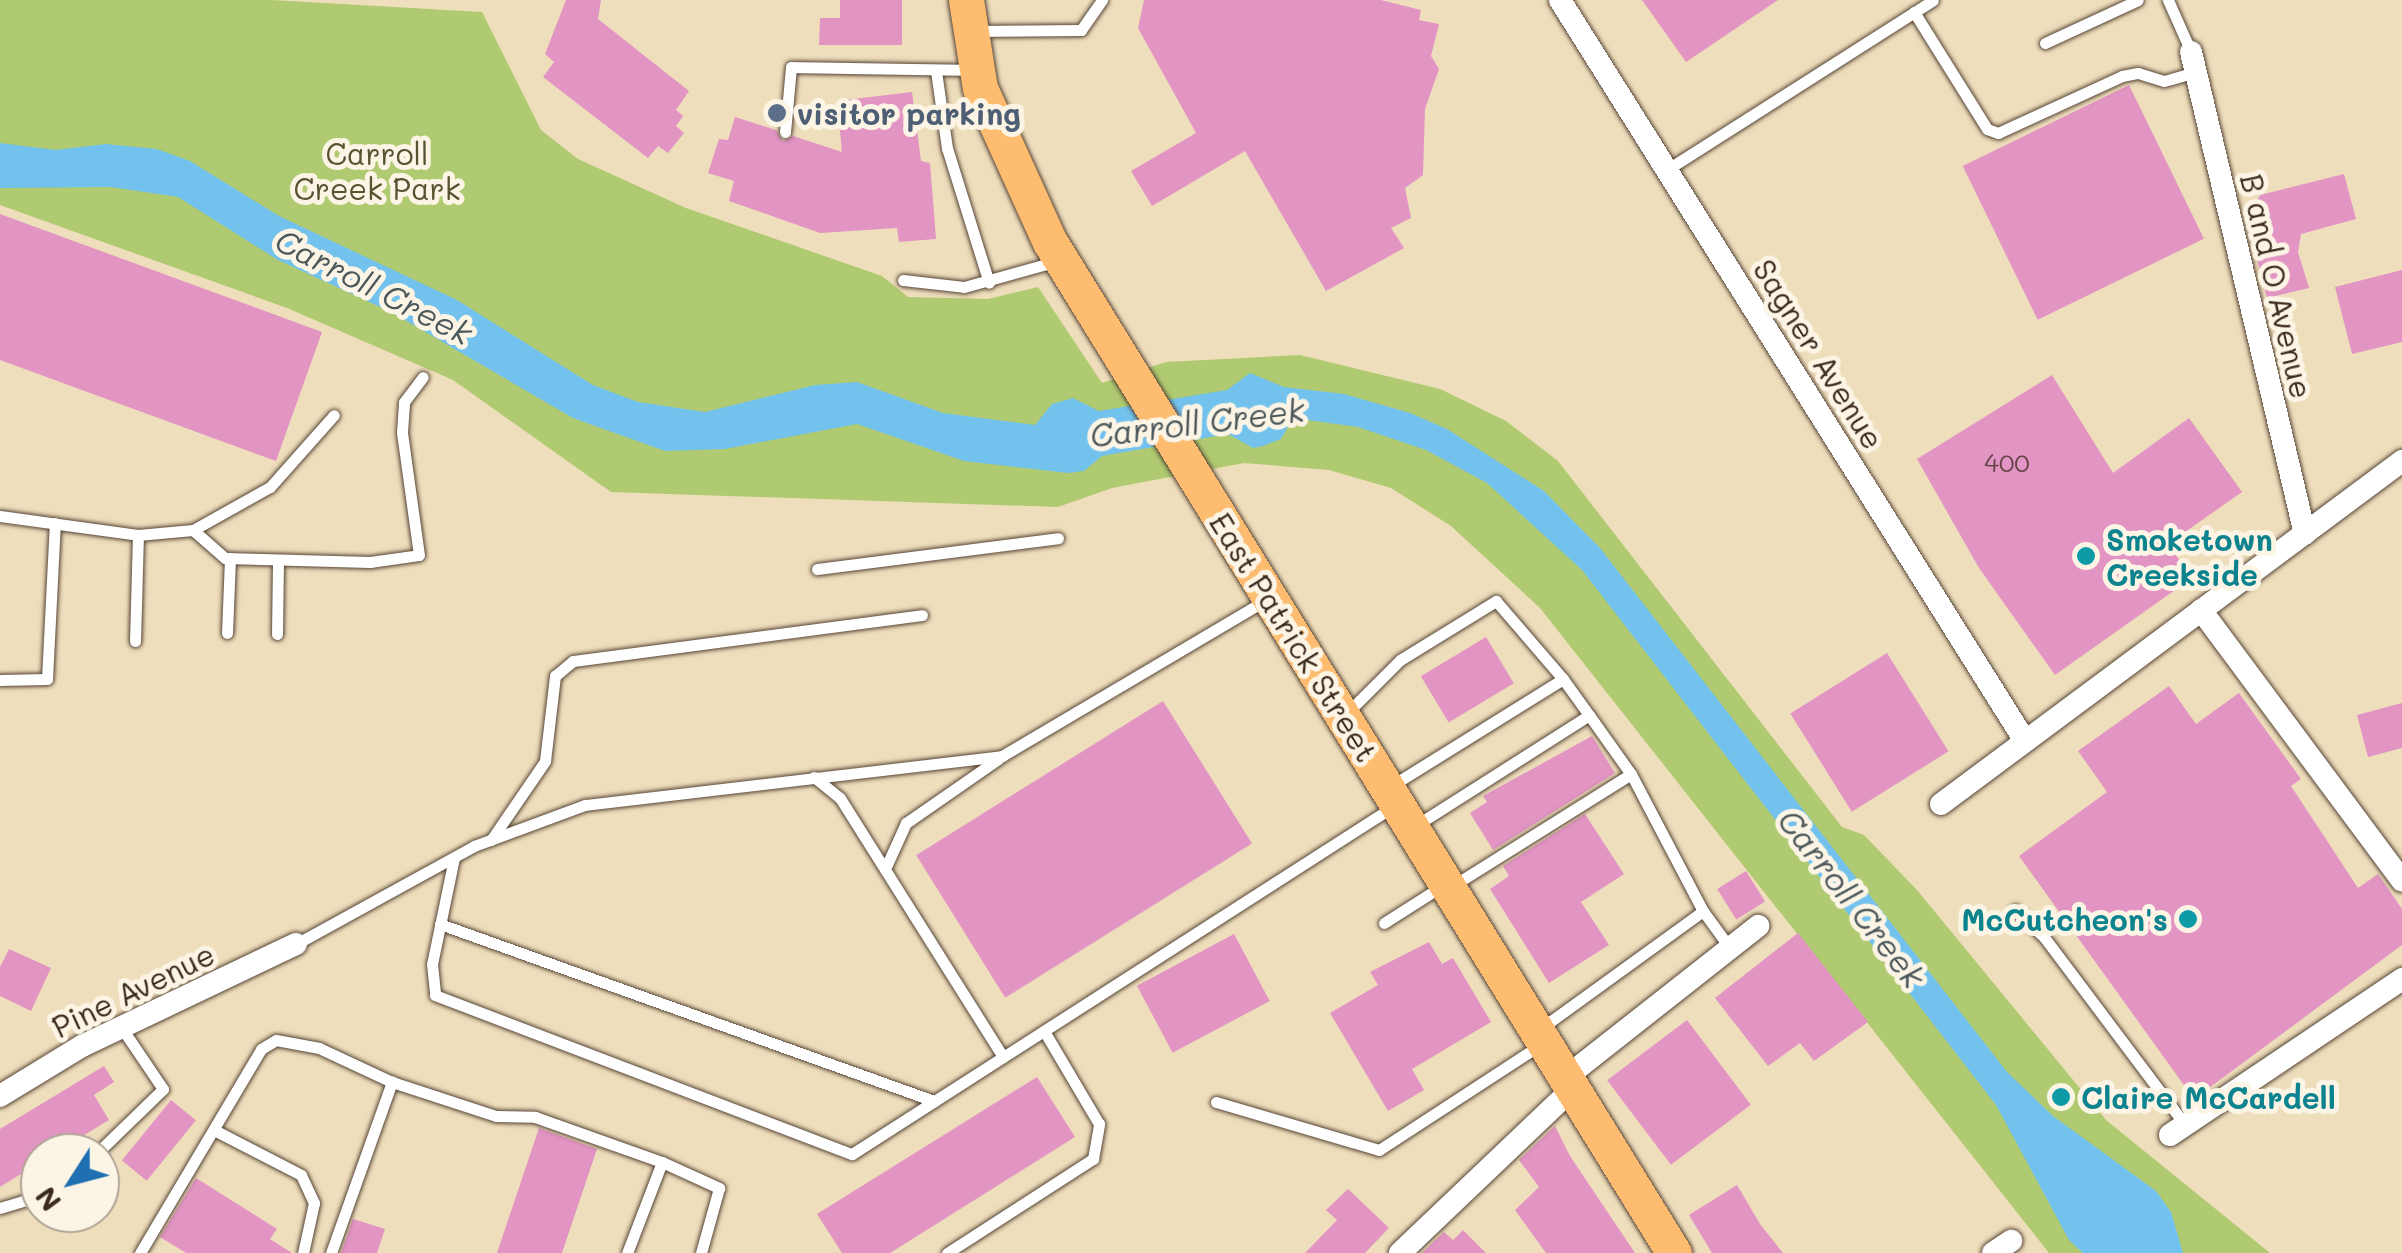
<!DOCTYPE html>
<html>
<head>
<meta charset="utf-8">
<style>
	body { margin:0 }
	#map { position:relative; width:2402px; height:1253px; overflow:hidden; background:#efdebc; font-family:Mali,sans-serif }
	div>[style] { position:absolute }
	[style*='--x'] { left:calc(var(--x)*1px); top:calc(var(--y)*1px); width:calc(var(--w)*1px); rotate:calc(var(--a)*1deg) }
	.green>* { inset:0; background:#afca70 }
	.water>* { inset:0; background:#73c2ee }
	.building>* { inset:0; background:#e294c3; transform-origin:0 0 }
	.roads { filter:drop-shadow(0 0 2px #564536) drop-shadow(0 0 2px #564536) }
	.service>* { height:11px; margin:-5.5px; padding:0 5.5px; transform-origin:5.5px; border-radius:5.5px; background:#fff }
	.minor>* { height:22px; margin:-11px; padding:0 11px; transform-origin:11px; border-radius:11px; background:#fff }
	.primary>* { height:35px; margin:-17.5px; padding:0 17.5px; transform-origin:17.5px; border-radius:17.5px; background:#fdbc70 }
	.dots>* { width:28px; height:28px; translate:-50% -50%; box-sizing:border-box; border:5px solid #fcf5e5; border-radius:50% }
	span { translate:-50% -50%; white-space:nowrap; text-align:center; line-height:1.15; -webkit-text-stroke:10px #fcf5e5; paint-order:stroke }
	.number-label { font-size:25px; color:#654447 }
	.number-label span { -webkit-text-stroke-width:0 }
	.service-label { font-size:30px; color:#4e5e75; font-weight:700 }
	.left { translate:0 -50%; text-align:left }
	.park-label { font-size:30px; color:#585232 }
	.street-label { font-size:30px; color:#3b2a1e }
	.culture-label { font-size:30px; color:#0d838f; font-weight:700 }
	.right { translate:-100% -50%; text-align:right }
	.water-label { font-size:32px; color:#4c585c; font-style:italic }
	.north { position:absolute; left:20px; top:1133px; width:100px; height:100px; box-sizing:border-box; background:#fcf5e5; border:2px solid #afa495; border-radius:50%; rotate:234deg; font-size:28px; font-weight:700; line-height:40px; text-align:center; color:#3b2a1e }
	.north::after { content:''; display:block; margin:auto; width:35px; height:45px; background:#1f6fb2; clip-path:polygon(50% 0,100% 100%,50% 72%,0 100%) }
</style>
</head>
<body>
<div id="map">
	<div class="green">
		<i style="clip-path:polygon(0 0,271px 0,482px 12px,541px 130px,578px 159px,686px 208px,882px 276px,908px 297px,988px 299px,1038px 287px,1102px 383px,1166px 362px,1300px 355px,1440px 389px,1506px 421px,1558px 461px,1842px 827px,1864px 835px,1917px 890px,2106px 1120px,2270px 1253px,2049px 1253px,1540px 608px,1451px 526px,1391px 488px,1329px 470px,1244px 463px,1112px 488px,1058px 507px,611px 492px,453px 380px,287px 308px,0 205px)"></i>
	</div>
	<div class="water">
		<i style="clip-path:polygon(0 143px,56px 150px,106px 144px,157px 149px,190px 161px,279px 216px,457px 300px,593px 385px,638px 402px,705px 412px,815px 385px,857px 382px,943px 413px,1035px 425px,1052px 404px,1073px 398px,1099px 411px,1227px 390px,1250px 373px,1284px 387px,1344px 394px,1410px 413px,1447px 429px,1544px 491px,1600px 548px,2007px 1072px,2053px 1116px,2156px 1191px,2171px 1212px,2183px 1253px,2083px 1253px,2069px 1240px,1996px 1105px,1582px 570px,1487px 483px,1426px 450px,1358px 427px,1293px 418px,1281px 439px,1263px 446px,1253px 448px,1228px 434px,1102px 456px,1084px 471px,1068px 473px,964px 461px,857px 424px,725px 449px,665px 451px,573px 418px,391px 312px,278px 260px,178px 197px,111px 187px,0 188px)"></i>
	</div>
	<div class="building">
		<i style="clip-path:polygon(566px 0,601px 0,598px 19px,689px 91px,676px 110px,683px 116px,676px 126px,684px 133px,668px 153px,658px 146px,648px 158px,543px 77px,554px 62px,545px 54px)"></i>
		<i style="clip-path:polygon(840px 0,902px 0,902px 45px,819px 45px,820px 18px,840px 18px)"></i>
		<i style="clip-path:polygon(1144px 0,1381px 0,1421px 10px,1419px 20px,1439px 24px,1431px 56px,1439px 69px,1425px 109px,1423px 175px,1405px 188px,1411px 218px,1391px 228px,1404px 248px,1326px 291px,1245px 151px,1152px 206px,1131px 171px,1196px 133px,1138px 28px)"></i>
		<i style="clip-path:polygon(1642px 0,1778px 0,1686px 62px)"></i>
		<i style="left:2129px;top:85px;width:171px;height:185px;rotate:64deg"></i>
		<i style="clip-path:polygon(912px 92px,921px 161px,930px 163px,936px 239px,899px 242px,897px 228px,820px 233px,729px 201px,734px 181px,708px 173px,719px 139px,728px 140px,735px 117px,776px 130px,783px 141px,793px 136px,842px 152px,837px 101px)"></i>
		<i style="clip-path:polygon(2344px 174px,2356px 219px,2301px 234px,2298px 252px,2309px 288px,2267px 298px,2246px 218px,2260px 195px)"></i>
		<i style="clip-path:polygon(0 214px,322px 332px,276px 461px,0 360px)"></i>
		<i style="clip-path:polygon(2402px 270px,2402px 342px,2352px 354px,2335px 287px)"></i>
		<i style="clip-path:polygon(2052px 375px,2113px 473px,2189px 418px,2242px 492px,2168px 544px,2192px 578px,2055px 675px,1979px 568px,1917px 459px)"></i>
		<i style="left:1486px;top:637px;width:54px;height:76px;rotate:59deg"></i>
		<i style="left:1887px;top:653px;width:116px;height:114px;rotate:58deg"></i>
		<i style="clip-path:polygon(2169px 686px,2196px 724px,2239px 693px,2301px 779px,2291px 786px,2358px 888px,2378px 874px,2402px 909px,2402px 945px,2194px 1099px,2019px 856px,2107px 792px,2078px 751px)"></i>
		<i style="left:1163px;top:701px;width:168px;height:291px;rotate:58deg"></i>
		<i style="clip-path:polygon(2402px 703px,2402px 748px,2368px 757px,2357px 715px)"></i>
		<i style="clip-path:polygon(1592px 736px,1615px 773px,1493px 850px,1470px 813px,1487px 802px,1483px 796px)"></i>
		<i style="clip-path:polygon(1585px 814px,1624px 874px,1581px 902px,1609px 945px,1549px 983px,1490px 889px,1509px 876px,1503px 866px)"></i>
		<i style="left:1746px;top:871px;width:36px;height:34px;rotate:58deg"></i>
		<i style="clip-path:polygon(1798px 933px,1868px 1022px,1814px 1061px,1800px 1043px,1768px 1066px,1715px 998px)"></i>
		<i style="left:1234px;top:934px;width:76px;height:110px;rotate:62deg"></i>
		<i style="clip-path:polygon(1429px 942px,1442px 964px,1453px 958px,1491px 1022px,1412px 1069px,1424px 1090px,1388px 1111px,1330px 1013px,1378px 985px,1370px 972px)"></i>
		<i style="clip-path:polygon(9px 949px,51px 968px,31px 1011px,0 996px,0 967px)"></i>
		<i style="left:1687px;top:1020px;width:106px;height:100px;rotate:53deg"></i>
		<i style="clip-path:polygon(104px 1066px,114px 1082px,94px 1095px,109px 1120px,55px 1153px,40px 1153px,40px 1162px,0 1187px,0 1129px)"></i>
		<i style="clip-path:polygon(1037px 1077px,1075px 1137px,890px 1253px,842px 1253px,817px 1214px)"></i>
		<i style="left:171px;top:1100px;width:32px;height:78px;rotate:39deg"></i>
		<i style="clip-path:polygon(1555px 1126px,1570px 1156px,1635px 1253px,1546px 1253px,1515px 1210px,1539px 1187px,1519px 1160px)"></i>
		<i style="clip-path:polygon(539px 1128px,597px 1149px,562px 1253px,497px 1253px)"></i>
		<i style="clip-path:polygon(196px 1178px,277px 1229px,270px 1239px,292px 1253px,186px 1253px,160px 1237px)"></i>
		<i style="clip-path:polygon(1737px 1185px,1760px 1224px,1783px 1253px,1712px 1253px,1689px 1215px)"></i>
		<i style="clip-path:polygon(1348px 1189px,1389px 1228px,1365px 1253px,1305px 1253px,1337px 1220px,1326px 1210px)"></i>
		<i style="clip-path:polygon(353px 1219px,385px 1229px,377px 1253px,341px 1253px)"></i>
		<i style="clip-path:polygon(1463px 1230px,1486px 1253px,1422px 1253px,1444px 1232px,1453px 1240px)"></i>
	</div>
	<div class="roads">
		<div class="service">
			<i style="--x:2168;--y:0;--w:57;--a:66.1"></i>
			<i style="--x:1914;--y:12;--w:138;--a:58"></i>
			<i style="--x:1987;--y:129;--w:12;--a:20"></i>
			<i style="--x:1998;--y:133;--w:136;--a:-24.7"></i>
			<i style="--x:2122;--y:76;--w:16;--a:-11"></i>
			<i style="--x:2138;--y:73;--w:27;--a:17"></i>
			<i style="--x:2164;--y:81;--w:33;--a:-16"></i>
			<i style="--x:973;--y:31;--w:108;--a:-0.5"></i>
			<i style="--x:1081;--y:30;--w:37;--a:-55"></i>
			<i style="--x:2045;--y:43;--w:102;--a:-24.8"></i>
			<i style="--x:936;--y:71;--w:78;--a:81.9"></i>
			<i style="--x:947;--y:148;--w:141;--a:72.7"></i>
			<i style="--x:785;--y:132;--w:65;--a:-84.7"></i>
			<i style="--x:791;--y:67;--w:181;--a:0.9"></i>
			<i style="--x:1668;--y:169;--w:314;--a:-32.5"></i>
			<i style="--x:903;--y:280;--w:61;--a:6.5"></i>
			<i style="--x:964;--y:287;--w:97;--a:-15.6"></i>
			<i style="--x:0;--y:516;--w:139;--a:7.8"></i>
			<i style="--x:138;--y:535;--w:55;--a:-5.2"></i>
			<i style="--x:193;--y:530;--w:88;--a:-29.2"></i>
			<i style="--x:270;--y:487;--w:96;--a:-48.4"></i>
			<i style="--x:193;--y:530;--w:43;--a:41.2"></i>
			<i style="--x:225;--y:558;--w:145;--a:1.6"></i>
			<i style="--x:370;--y:562;--w:49;--a:-8.1"></i>
			<i style="--x:419;--y:555;--w:124;--a:-97.9"></i>
			<i style="--x:402;--y:432;--w:30;--a:-86"></i>
			<i style="--x:404;--y:402;--w:31;--a:-53"></i>
			<i style="--x:817;--y:569;--w:243;--a:-7.3"></i>
			<i style="--x:227;--y:633;--w:75;--a:-87.7"></i>
			<i style="--x:277;--y:634;--w:74;--a:-89.2"></i>
			<i style="--x:135;--y:641;--w:106;--a:-88.4"></i>
			<i style="--x:1563;--y:679;--w:44;--a:54.2"></i>
			<i style="--x:0;--y:680;--w:47;--a:-1.2"></i>
			<i style="--x:47;--y:679;--w:156;--a:-87.1"></i>
			<i style="--x:1345;--y:715;--w:78;--a:-45"></i>
			<i style="--x:1400;--y:660;--w:113;--a:-31.6"></i>
			<i style="--x:1496;--y:601;--w:103;--a:49.3"></i>
			<i style="--x:1563;--y:679;--w:203;--a:148.1"></i>
			<i style="--x:1631;--y:774;--w:155;--a:62.3"></i>
			<i style="--x:814;--y:777;--w:33;--a:39"></i>
			<i style="--x:840;--y:798;--w:306;--a:57.8"></i>
			<i style="--x:1415;--y:826;--w:206;--a:-32.5"></i>
			<i style="--x:1589;--y:715;--w:72;--a:54.6"></i>
			<i style="--x:1631;--y:774;--w:213;--a:147.9"></i>
			<i style="--x:491;--y:840;--w:96;--a:-55.6"></i>
			<i style="--x:545;--y:761;--w:86;--a:-83.3"></i>
			<i style="--x:555;--y:676;--w:23;--a:-40"></i>
			<i style="--x:573;--y:661;--w:352;--a:-7.5"></i>
			<i style="--x:454;--y:858;--w:108;--a:101.7"></i>
			<i style="--x:432;--y:964;--w:31;--a:84"></i>
			<i style="--x:435;--y:995;--w:446;--a:20.9"></i>
			<i style="--x:852;--y:1154;--w:644;--a:-32.7"></i>
			<i style="--x:885;--y:869;--w:51;--a:-65.5"></i>
			<i style="--x:906;--y:823;--w:112;--a:-34.8"></i>
			<i style="--x:2015;--y:910;--w:40;--a:43"></i>
			<i style="--x:2044;--y:937;--w:235;--a:53.1"></i>
			<i style="--x:1384;--y:923;--w:69;--a:-32.5"></i>
			<i style="--x:440;--y:924;--w:525;--a:19.71"></i>
			<i style="--x:296;--y:944;--w:203;--a:-28.8"></i>
			<i style="--x:474;--y:846;--w:118;--a:-20.3"></i>
			<i style="--x:585;--y:805;--w:420;--a:-6.7"></i>
			<i style="--x:1002;--y:756;--w:307;--a:-30.6"></i>
			<i style="--x:1540;--y:1029;--w:201;--a:-35.9"></i>
			<i style="--x:1703;--y:911;--w:46;--a:53.9"></i>
			<i style="--x:1216;--y:1102;--w:170;--a:16.4"></i>
			<i style="--x:1379;--y:1150;--w:192;--a:-33.1"></i>
			<i style="--x:214;--y:1130;--w:98;--a:27.3"></i>
			<i style="--x:301;--y:1175;--w:31;--a:65"></i>
			<i style="--x:314;--y:1203;--w:51;--a:102.4"></i>
			<i style="--x:97;--y:1153;--w:92;--a:-44.1"></i>
			<i style="--x:163;--y:1089;--w:75;--a:-124.1"></i>
			<i style="--x:662;--y:1162;--w:63;--a:24.5"></i>
			<i style="--x:719;--y:1188;--w:67;--a:105.5"></i>
			<i style="--x:0;--y:1208;--w:42;--a:-16.7"></i>
			<i style="--x:140;--y:1253;--w:237;--a:-59.3"></i>
			<i style="--x:261;--y:1049;--w:17;--a:-31"></i>
			<i style="--x:276;--y:1040;--w:44;--a:10.5"></i>
			<i style="--x:319;--y:1048;--w:81;--a:25"></i>
			<i style="--x:392;--y:1082;--w:109;--a:18.1"></i>
			<i style="--x:496;--y:1116;--w:39;--a:1"></i>
			<i style="--x:535;--y:1117;--w:135;--a:19.5"></i>
			<i style="--x:662;--y:1162;--w:97;--a:111"></i>
			<i style="--x:331;--y:1253;--w:182;--a:-70.4"></i>
			<i style="--x:947;--y:1253;--w:174;--a:-32.8"></i>
			<i style="--x:1093;--y:1159;--w:36;--a:-80"></i>
			<i style="--x:1099;--y:1124;--w:108;--a:-120.6"></i>
		</div>
		<div class="minor">
			<i style="--x:1560;--y:0;--w:875;--a:57.89"></i>
			<i style="--x:2191;--y:52;--w:495;--a:76.7"></i>
			<i style="--x:2201;--y:610;--w:337;--a:53.4"></i>
			<i style="--x:1941;--y:804;--w:575;--a:-36.65"></i>
			<i style="--x:1565;--y:1078;--w:246;--a:-38.2"></i>
			<i style="--x:0;--y:1096;--w:96;--a:-31.4"></i>
			<i style="--x:82;--y:1046;--w:237;--a:-25.5"></i>
			<i style="--x:2170;--y:1135;--w:280;--a:-33.9"></i>
			<i style="--x:1400;--y:1253;--w:238;--a:-43.6"></i>
			<i style="--x:1993;--y:1253;--w:22;--a:-34"></i>
		</div>
		<div class="primary">
			<i style="--x:966;--y:0;--w:89;--a:81"></i>
			<i style="--x:980;--y:88;--w:169;--a:65.6"></i>
			<i style="--x:1050;--y:242;--w:1188;--a:58.32"></i>
		</div>
	</div>
	<div class="dots">
		<i style="left:777px;top:113px;background:#5c6f8a"></i>
		<i style="left:2086px;top:556px;background:#0f9aa8"></i>
		<i style="left:2188px;top:919px;background:#0f9aa8"></i>
		<i style="left:2061px;top:1097px;background:#0f9aa8"></i>
	</div>
	<div class="number-label">
		<span style="left:2007px;top:462px">400</span>
	</div>
	<div class="service-label">
		<span class="left" style="left:797px;top:113px">visitor parking</span>
	</div>
	<div class="park-label">
		<span style="left:377px;top:170px">Carroll<br>Creek Park</span>
	</div>
	<div class="street-label">
		<span style="left:2277px;top:286px;rotate:77deg">B and O Avenue</span>
		<span style="left:1819px;top:354px;rotate:58deg">Sagner Avenue</span>
		<span style="left:1294px;top:637px;rotate:58deg">East Patrick Street</span>
		<span style="left:133px;top:990px;rotate:-26deg">Pine Avenue</span>
	</div>
	<div class="culture-label">
		<span class="left" style="left:2106px;top:556px">Smoketown<br>Creekside</span>
		<span class="right" style="left:2168px;top:919px">McCutcheon's</span>
		<span class="left" style="left:2081px;top:1097px">Claire McCardell</span>
	</div>
	<div class="water-label">
		<span style="left:374px;top:286px;rotate:27deg">Carroll Creek</span>
		<span style="left:1197px;top:422px;rotate:-7deg">Carroll Creek</span>
		<span style="left:1852px;top:898px;rotate:52deg">Carroll Creek</span>
	</div>
	<div class="north">N</div>
</div>
</body>
</html>
